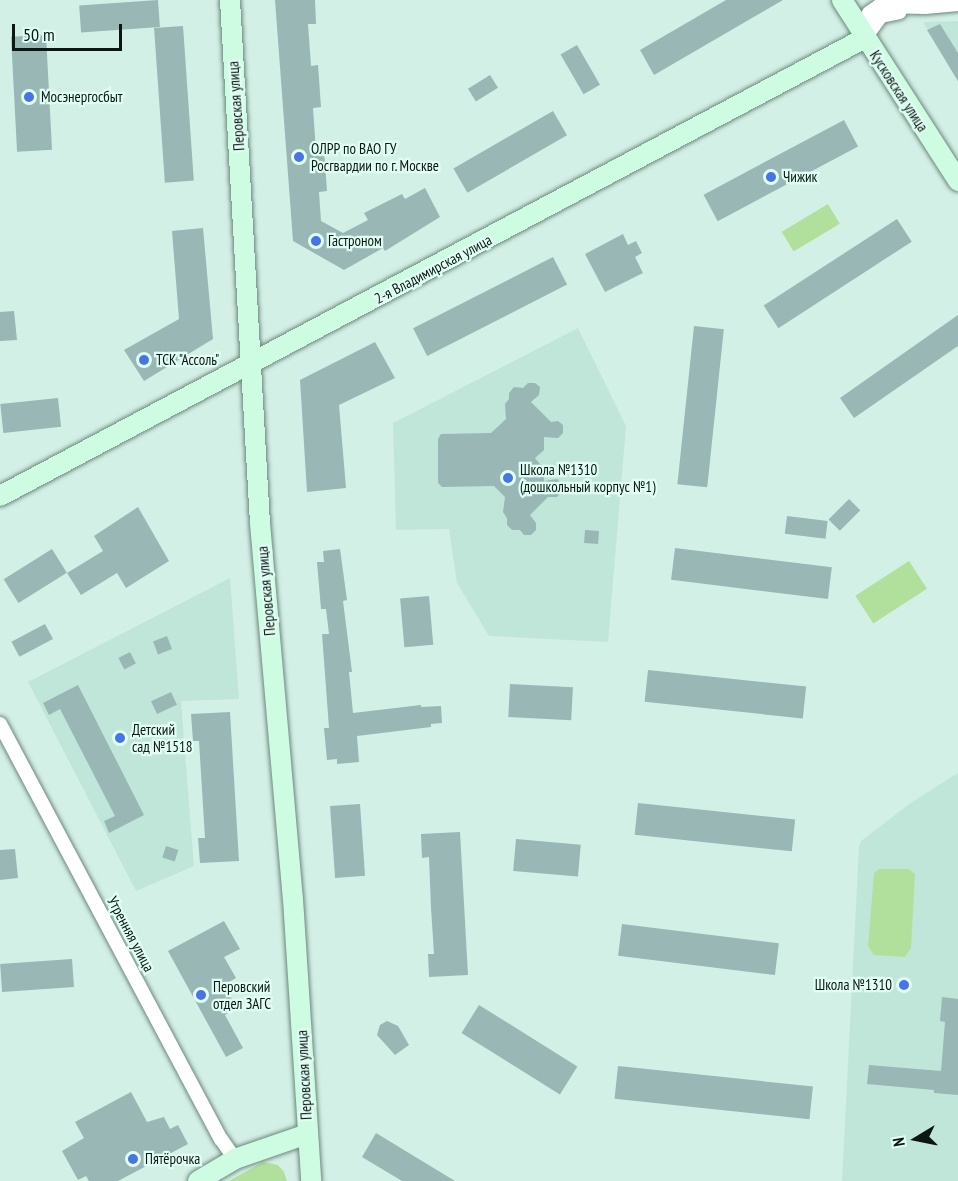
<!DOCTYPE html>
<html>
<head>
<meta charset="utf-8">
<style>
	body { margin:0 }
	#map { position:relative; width:958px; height:1181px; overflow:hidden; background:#d3f0e6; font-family:"PT Sans Narrow",sans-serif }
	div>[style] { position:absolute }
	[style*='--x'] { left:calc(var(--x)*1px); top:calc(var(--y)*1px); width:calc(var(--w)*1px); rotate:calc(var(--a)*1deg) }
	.built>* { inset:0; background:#c0e6da }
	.green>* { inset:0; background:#b1e09c; transform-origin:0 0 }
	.building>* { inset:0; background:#98b7b5; transform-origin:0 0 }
	.roads { filter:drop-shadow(0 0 2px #6d887f) drop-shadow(0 0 2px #6d887f) }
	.street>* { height:14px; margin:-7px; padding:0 7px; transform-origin:7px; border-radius:7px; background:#fff }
	.secondary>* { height:20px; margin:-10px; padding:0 10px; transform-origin:10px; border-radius:10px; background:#cefce2 }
	.dots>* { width:16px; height:16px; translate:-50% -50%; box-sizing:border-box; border:3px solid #e0fef4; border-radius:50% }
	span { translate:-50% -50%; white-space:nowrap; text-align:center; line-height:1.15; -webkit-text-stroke:4.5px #e0fef4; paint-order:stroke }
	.street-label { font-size:15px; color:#0c1714 }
	.poi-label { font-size:15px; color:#0c1714 }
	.left { translate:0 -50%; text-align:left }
	.right { translate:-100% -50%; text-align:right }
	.north { position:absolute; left:886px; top:1109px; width:60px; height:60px; -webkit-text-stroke:4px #e0fef4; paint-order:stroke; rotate:260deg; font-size:16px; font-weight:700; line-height:24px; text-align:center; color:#0c1714 }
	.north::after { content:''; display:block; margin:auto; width:21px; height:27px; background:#0c1714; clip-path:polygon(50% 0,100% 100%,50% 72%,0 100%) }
	.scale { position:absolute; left:12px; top:24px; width:110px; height:27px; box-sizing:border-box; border:3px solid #0c1714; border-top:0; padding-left:8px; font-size:18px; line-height:21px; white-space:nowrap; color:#0c1714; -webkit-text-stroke:4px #e0fef4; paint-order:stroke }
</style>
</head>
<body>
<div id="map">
	<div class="built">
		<i style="clip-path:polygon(958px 21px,958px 82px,923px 22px)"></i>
		<i style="clip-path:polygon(578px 328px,626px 426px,608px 642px,489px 636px,457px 583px,449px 529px,396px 530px,393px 423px)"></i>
		<i style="clip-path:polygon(230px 578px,239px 699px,181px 701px,194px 866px,136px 891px,28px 682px)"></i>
		<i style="clip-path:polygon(958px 773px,958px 1181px,842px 1181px,859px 847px,861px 841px,912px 802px)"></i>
	</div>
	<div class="green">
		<i style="left:828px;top:204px;width:23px;height:54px;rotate:59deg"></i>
		<i style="left:909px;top:561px;width:33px;height:64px;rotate:57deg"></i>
		<i style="clip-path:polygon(879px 869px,909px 869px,915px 874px,911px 948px,905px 957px,874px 955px,868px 946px,874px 873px)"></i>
		<i style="clip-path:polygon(263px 1162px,278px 1165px,284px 1172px,287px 1181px,229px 1181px)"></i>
	</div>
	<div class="building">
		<i style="left:158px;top:0;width:27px;height:79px;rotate:86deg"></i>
		<i style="clip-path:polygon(275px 0,315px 0,316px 24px,308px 24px,311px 66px,318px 65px,321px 107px,313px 108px,316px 151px,324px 150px,327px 191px,319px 192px,321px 221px,343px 233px,368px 220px,364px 213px,402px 194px,405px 199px,425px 188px,440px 217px,385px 251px,383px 248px,344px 270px,293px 241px)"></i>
		<i style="clip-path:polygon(726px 0,783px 0,654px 75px,640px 50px)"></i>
		<i style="clip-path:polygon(940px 24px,958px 53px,958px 81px,927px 30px)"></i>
		<i style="left:183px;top:26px;width:155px;height:29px;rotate:86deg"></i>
		<i style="left:46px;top:35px;width:115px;height:35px;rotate:87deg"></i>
		<i style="left:577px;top:45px;width:46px;height:19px;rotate:60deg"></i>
		<i style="left:490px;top:75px;width:15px;height:26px;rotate:58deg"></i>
		<i style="left:553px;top:111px;width:28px;height:115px;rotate:60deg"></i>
		<i style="left:844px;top:120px;width:30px;height:159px;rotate:62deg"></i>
		<i style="left:897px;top:219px;width:27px;height:159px;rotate:57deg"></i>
		<i style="clip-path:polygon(203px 228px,213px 339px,144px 381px,124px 350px,179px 319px,172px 231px)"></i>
		<i style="clip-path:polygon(623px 234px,628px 245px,636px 241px,642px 253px,635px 257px,643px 273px,605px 292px,585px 254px)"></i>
		<i style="left:553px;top:257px;width:31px;height:157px;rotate:63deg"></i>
		<i style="clip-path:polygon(14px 311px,17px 340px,0 341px,0 312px)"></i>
		<i style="clip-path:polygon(958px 315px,958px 346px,854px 418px,840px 398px)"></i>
		<i style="left:694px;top:326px;width:30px;height:159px;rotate:6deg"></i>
		<i style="clip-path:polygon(375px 342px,395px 378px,339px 405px,346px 488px,307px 492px,300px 380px)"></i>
		<i style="clip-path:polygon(528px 383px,535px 383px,540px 387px,539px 395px,531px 402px,551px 422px,558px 421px,563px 425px,563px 433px,558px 438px,544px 437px,544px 450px,535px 458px,544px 469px,544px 481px,557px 479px,561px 483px,561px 492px,557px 497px,548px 497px,530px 515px,536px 523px,536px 530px,531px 535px,524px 535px,520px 530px,512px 530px,507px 525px,507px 518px,503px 512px,505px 497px,494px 486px,442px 487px,438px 483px,438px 439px,441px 434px,491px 433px,506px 419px,505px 404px,509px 399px,509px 393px,514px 387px,523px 388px)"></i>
		<i style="left:58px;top:398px;width:29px;height:58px;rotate:84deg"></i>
		<i style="left:849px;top:499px;width:16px;height:29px;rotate:45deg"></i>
		<i style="clip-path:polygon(138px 507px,169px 561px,126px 588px,117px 573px,81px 595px,67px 573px,103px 551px,94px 536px)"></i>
		<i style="left:787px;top:516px;width:41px;height:18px;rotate:7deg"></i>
		<i style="left:585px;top:530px;width:14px;height:13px;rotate:4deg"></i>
		<i style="left:675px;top:548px;width:158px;height:32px;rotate:7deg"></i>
		<i style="left:52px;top:549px;width:28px;height:57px;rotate:58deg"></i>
		<i style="clip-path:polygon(340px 549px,347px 600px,343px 601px,352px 672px,349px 672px,353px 713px,421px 705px,421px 707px,441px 706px,442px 723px,431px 724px,431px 727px,357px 736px,359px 762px,337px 764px,337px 759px,327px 760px,324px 728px,329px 728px,322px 634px,329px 634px,326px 609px,321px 609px,317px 562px,324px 562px,323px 551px)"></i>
		<i style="left:429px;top:596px;width:49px;height:29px;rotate:85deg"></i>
		<i style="left:45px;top:624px;width:17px;height:38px;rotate:62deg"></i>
		<i style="left:167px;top:636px;width:14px;height:15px;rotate:69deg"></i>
		<i style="left:130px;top:652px;width:13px;height:13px;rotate:63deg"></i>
		<i style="left:648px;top:670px;width:159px;height:32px;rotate:6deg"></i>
		<i style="left:510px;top:684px;width:63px;height:33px;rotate:3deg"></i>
		<i style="clip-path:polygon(78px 685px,144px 815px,109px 833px,104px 821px,115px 816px,60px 709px,49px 715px,43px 703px)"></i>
		<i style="left:171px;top:692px;width:14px;height:22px;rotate:65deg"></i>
		<i style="clip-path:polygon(230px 712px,239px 861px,200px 863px,198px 838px,205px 838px,199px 741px,193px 741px,191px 714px)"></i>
		<i style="left:638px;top:803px;width:158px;height:32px;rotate:6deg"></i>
		<i style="left:360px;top:804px;width:72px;height:30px;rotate:86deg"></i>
		<i style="clip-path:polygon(460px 832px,468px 975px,429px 977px,428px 954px,434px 954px,431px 908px,429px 857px,422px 858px,421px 834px)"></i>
		<i style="left:516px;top:839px;width:65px;height:32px;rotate:5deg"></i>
		<i style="left:166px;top:846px;width:13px;height:12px;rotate:18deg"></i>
		<i style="clip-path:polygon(15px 849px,18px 878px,0 880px,0 850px)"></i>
		<i style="clip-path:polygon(224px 921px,240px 949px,224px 957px,236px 978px,224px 985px,237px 1008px,225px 1015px,243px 1048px,226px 1057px,168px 951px)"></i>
		<i style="left:622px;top:924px;width:158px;height:32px;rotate:7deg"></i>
		<i style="left:72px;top:959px;width:28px;height:72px;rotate:86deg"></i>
		<i style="clip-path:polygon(942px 997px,958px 999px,958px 1095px,934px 1093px,934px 1090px,867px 1084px,869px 1065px,941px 1071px,945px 1022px,940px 1021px)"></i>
		<i style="left:479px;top:1005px;width:116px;height:33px;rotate:32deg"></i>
		<i style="clip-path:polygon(387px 1021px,398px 1026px,409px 1045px,395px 1055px,377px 1035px,380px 1025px)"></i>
		<i style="left:618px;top:1066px;width:196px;height:33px;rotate:6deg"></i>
		<i style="clip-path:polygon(131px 1092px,147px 1122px,164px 1117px,170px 1129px,178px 1125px,188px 1144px,118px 1181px,89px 1181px,86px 1176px,78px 1180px,62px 1151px,84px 1138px,75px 1122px)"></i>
		<i style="clip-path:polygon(376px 1133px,455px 1181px,402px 1181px,362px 1157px)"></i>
	</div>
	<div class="roads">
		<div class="street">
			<i style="--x:865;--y:36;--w:23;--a:-80"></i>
			<i style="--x:869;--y:13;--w:12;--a:-35"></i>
			<i style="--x:879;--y:6;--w:46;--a:1.2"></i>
			<i style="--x:925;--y:7;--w:33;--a:-5"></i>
			<i style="--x:865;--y:38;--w:27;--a:-54"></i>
			<i style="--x:881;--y:16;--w:19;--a:-12"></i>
			<i style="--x:0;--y:724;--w:470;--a:62"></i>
			<i style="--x:221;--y:1139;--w:24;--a:55"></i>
		</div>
		<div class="secondary">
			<i style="--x:230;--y:0;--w:524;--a:86.72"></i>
			<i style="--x:260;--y:523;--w:377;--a:85"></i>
			<i style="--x:293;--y:899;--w:283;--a:86.3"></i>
			<i style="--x:842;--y:0;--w:215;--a:57.3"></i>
			<i style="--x:0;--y:496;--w:979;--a:-27.9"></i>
			<i style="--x:198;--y:1181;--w:43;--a:-30.7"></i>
			<i style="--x:235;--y:1159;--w:76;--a:-19.1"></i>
		</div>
	</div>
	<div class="dots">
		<i style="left:29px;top:97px;background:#4774e6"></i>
		<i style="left:299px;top:157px;background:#4774e6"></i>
		<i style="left:771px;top:177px;background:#4774e6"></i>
		<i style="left:316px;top:241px;background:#4774e6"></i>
		<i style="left:144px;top:360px;background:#4774e6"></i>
		<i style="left:508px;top:478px;background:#4774e6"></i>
		<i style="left:120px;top:738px;background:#4774e6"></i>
		<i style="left:904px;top:985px;background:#4774e6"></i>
		<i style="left:201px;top:995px;background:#4774e6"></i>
		<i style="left:133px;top:1159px;background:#4774e6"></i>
	</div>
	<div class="street-label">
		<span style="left:899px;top:91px;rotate:57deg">Кусковская улица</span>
		<span style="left:236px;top:106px;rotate:-94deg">Перовская улица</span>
		<span style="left:433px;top:269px;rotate:-28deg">2-я Владимирская улица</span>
		<span style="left:266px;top:591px;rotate:-95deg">Перовская улица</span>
		<span style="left:131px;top:934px;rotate:62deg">Утренняя улица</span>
		<span style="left:304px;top:1075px;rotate:-93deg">Перовская улица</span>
	</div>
	<div class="poi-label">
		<span class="left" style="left:41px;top:97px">Мосэнергосбыт</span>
		<span class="left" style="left:311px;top:157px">ОЛРР по ВАО ГУ<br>Росгвардии по г. Москве</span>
		<span class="left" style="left:783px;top:177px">Чижик</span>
		<span class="left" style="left:328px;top:241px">Гастроном</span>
		<span class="left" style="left:156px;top:360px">ТСК "Ассоль"</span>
		<span class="left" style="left:520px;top:478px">Школа №1310<br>(дошкольный корпус №1)</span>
		<span class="left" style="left:132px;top:738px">Детский<br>сад №1518</span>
		<span class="right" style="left:892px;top:985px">Школа №1310</span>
		<span class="left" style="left:213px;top:995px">Перовский<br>отдел ЗАГС</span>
		<span class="left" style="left:145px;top:1159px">Пятёрочка</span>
	</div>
	<div class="north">N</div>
	<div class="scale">50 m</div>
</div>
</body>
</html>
